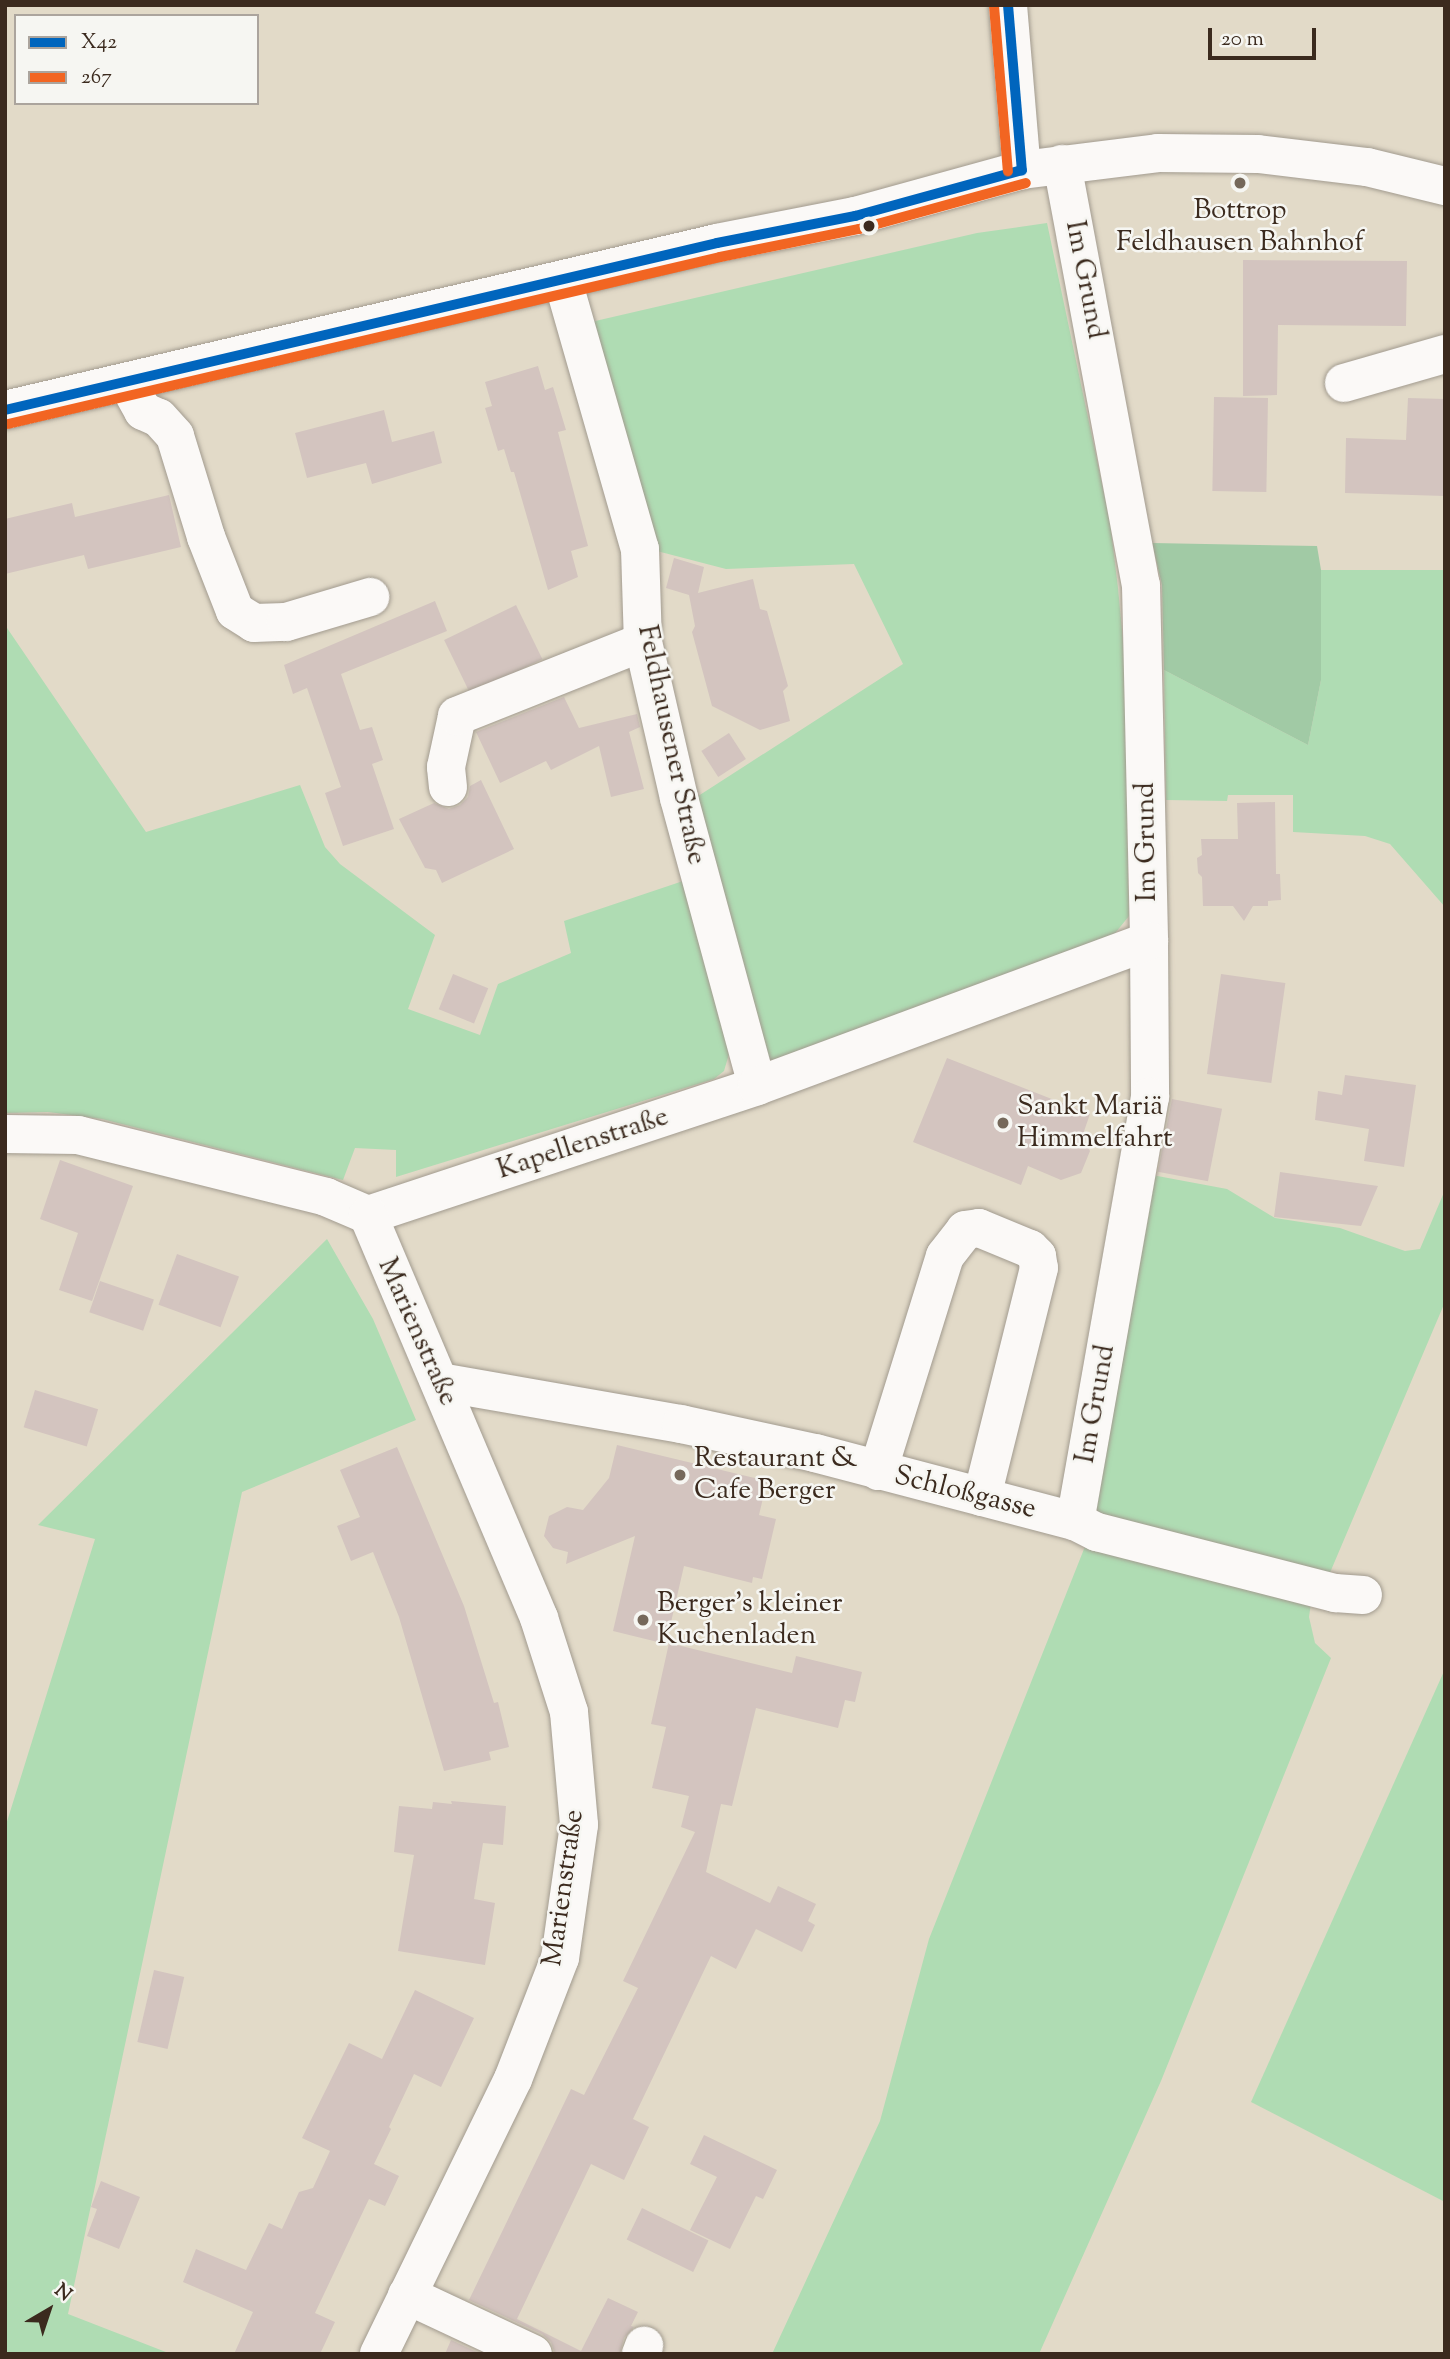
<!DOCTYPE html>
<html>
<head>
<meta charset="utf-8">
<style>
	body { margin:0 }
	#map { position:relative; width:1450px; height:2359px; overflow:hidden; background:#e2dac8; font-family:"Sorts Mill Goudy",serif }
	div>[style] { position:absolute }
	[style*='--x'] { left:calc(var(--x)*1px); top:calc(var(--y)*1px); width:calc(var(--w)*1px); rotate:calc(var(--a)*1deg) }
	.green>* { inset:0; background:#afdcb3 }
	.forest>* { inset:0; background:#a1caa5 }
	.building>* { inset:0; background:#d3c4bf; transform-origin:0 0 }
	.roads { filter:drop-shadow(0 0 2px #a29b8f) drop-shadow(0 0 2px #a29b8f) }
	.minor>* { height:38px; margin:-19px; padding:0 19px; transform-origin:19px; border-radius:19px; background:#fbf9f7 }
	.bus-1>* { height:10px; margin:-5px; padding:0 5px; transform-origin:5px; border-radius:5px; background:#0065bd }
	.bus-2>* { height:10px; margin:-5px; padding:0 5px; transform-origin:5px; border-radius:5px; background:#f26522 }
	.dots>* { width:19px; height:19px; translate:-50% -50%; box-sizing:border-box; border:4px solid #f6f6f2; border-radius:50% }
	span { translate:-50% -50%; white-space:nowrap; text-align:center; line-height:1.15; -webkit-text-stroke:5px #f6f6f2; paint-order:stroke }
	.poi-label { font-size:28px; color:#3b2a1e }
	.left { translate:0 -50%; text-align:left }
	.street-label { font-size:28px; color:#3b2a1e }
	.frame { position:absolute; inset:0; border:7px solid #3b2a1e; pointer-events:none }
	.legend { position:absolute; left:14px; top:14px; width:245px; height:91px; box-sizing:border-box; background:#f6f6f2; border:2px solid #aba49d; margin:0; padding:9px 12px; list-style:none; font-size:21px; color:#3b2a1e }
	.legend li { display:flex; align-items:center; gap:14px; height:35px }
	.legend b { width:35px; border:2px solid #aba49d }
	.north { position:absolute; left:14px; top:2275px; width:70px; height:70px; -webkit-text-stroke:5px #f6f6f2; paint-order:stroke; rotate:39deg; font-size:19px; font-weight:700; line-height:28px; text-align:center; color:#3b2a1e }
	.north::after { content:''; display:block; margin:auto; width:24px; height:32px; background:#3b2a1e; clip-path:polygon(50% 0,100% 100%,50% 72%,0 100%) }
	.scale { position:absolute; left:1208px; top:28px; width:108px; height:32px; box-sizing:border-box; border:4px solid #3b2a1e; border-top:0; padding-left:9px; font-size:21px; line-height:24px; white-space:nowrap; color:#3b2a1e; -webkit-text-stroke:5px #f6f6f2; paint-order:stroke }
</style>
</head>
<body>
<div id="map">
	<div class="green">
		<i style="clip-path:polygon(1047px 223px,1110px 522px,1118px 588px,1124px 652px,1129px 916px,1112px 937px,759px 1065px,692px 800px,903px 664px,854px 564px,726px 569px,653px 550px,591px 322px,977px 233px)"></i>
		<i style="clip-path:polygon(1321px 570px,1445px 570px,1445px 907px,1390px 844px,1365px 836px,1293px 832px,1293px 795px,1228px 795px,1227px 801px,1166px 800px,1164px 670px,1308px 745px,1321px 680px)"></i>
		<i style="clip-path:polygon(5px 625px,146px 832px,300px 785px,325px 847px,340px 864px,435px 935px,408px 1009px,480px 1035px,498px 984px,571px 953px,564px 921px,689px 879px,729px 1054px,724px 1071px,714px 1079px,396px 1177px,396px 1150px,355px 1148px,343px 1180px,102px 1119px,48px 1112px,5px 1113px)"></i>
		<i style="clip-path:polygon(1152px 1175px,1227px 1189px,1275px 1218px,1340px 1228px,1405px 1251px,1420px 1249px,1445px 1190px,1445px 1302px,1329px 1575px,1091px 1511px)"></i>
		<i style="clip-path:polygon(327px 1239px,373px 1319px,416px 1420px,242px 1492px,68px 2314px,171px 2354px,5px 2354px,5px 1828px,95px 1539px,38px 1525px)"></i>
		<i style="clip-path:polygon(1086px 1544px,1311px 1603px,1309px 1617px,1315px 1643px,1331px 1658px,1161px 2081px,1039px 2354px,772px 2354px,880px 2121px,929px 1939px)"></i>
		<i style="clip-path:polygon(1445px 1669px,1445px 2202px,1251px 2102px)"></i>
	</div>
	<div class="forest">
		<i style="clip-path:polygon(1152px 543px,1317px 546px,1321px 570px,1321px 680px,1308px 745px,1164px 670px,1162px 585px)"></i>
	</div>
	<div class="building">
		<i style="clip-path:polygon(1243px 260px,1407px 261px,1406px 326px,1278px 325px,1277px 395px,1243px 396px)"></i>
		<i style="clip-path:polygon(538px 366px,545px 390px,553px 387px,566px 430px,558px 432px,588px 546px,571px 551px,578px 577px,548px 590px,514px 472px,511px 472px,504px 449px,498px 451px,485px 408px,492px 406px,485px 382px)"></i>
		<i style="left:1214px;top:397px;width:54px;height:94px;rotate:1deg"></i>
		<i style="clip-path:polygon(1408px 398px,1445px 399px,1445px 496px,1345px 493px,1346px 438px,1406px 440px)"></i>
		<i style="clip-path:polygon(384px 410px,392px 442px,434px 431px,442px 463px,372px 484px,366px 463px,307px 478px,295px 433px)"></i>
		<i style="clip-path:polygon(169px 495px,181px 547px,88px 569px,84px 555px,5px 574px,5px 519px,72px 503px,75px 517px)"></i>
		<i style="clip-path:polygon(674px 558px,704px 567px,698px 593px,753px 579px,760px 609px,767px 611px,788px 686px,783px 691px,790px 721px,760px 730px,712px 706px,692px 632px,695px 626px,689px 595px,666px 588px)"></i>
		<i style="clip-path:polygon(435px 601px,447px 631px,341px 674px,360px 730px,372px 727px,383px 760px,372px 764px,394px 829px,343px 846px,325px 793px,341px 787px,307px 688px,293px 694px,284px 665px)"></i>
		<i style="left:516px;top:605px;width:60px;height:80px;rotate:64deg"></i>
		<i style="clip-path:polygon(564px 697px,579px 728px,637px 714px,640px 727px,629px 732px,644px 789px,611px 797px,599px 746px,551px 770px,546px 761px,500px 783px,476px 732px)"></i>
		<i style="left:729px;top:733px;width:31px;height:33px;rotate:57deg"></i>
		<i style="clip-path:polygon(481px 780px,514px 849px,442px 883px,436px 870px,425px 868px,399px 819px,434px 803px,449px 809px,460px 805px,468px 797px,470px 786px)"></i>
		<i style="clip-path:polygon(1275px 802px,1276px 874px,1280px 874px,1281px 900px,1268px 901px,1268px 906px,1253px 906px,1244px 921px,1233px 906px,1203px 906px,1202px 877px,1198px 873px,1197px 858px,1202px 855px,1201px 839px,1238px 839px,1237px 803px)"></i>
		<i style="left:453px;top:974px;width:38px;height:38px;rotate:22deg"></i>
		<i style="left:1221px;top:974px;width:65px;height:101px;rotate:8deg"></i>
		<i style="clip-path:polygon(947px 1058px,1090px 1114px,1082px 1137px,1090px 1151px,1081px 1173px,1061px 1180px,1028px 1166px,1021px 1185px,913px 1142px)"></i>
		<i style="clip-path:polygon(1345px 1075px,1416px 1085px,1404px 1167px,1364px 1161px,1369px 1129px,1315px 1120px,1318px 1091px,1342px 1095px)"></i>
		<i style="left:1172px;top:1099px;width:51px;height:74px;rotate:11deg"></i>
		<i style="clip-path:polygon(60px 1160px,133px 1186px,92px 1301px,59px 1290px,78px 1233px,40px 1219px)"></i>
		<i style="clip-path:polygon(1280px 1172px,1378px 1186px,1361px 1226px,1274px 1217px)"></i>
		<i style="left:177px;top:1254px;width:66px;height:54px;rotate:20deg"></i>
		<i style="left:100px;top:1281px;width:57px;height:33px;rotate:19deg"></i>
		<i style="left:35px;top:1390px;width:66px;height:39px;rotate:17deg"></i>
		<i style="clip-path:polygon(617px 1445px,767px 1481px,759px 1515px,776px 1519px,762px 1579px,753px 1577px,752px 1583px,684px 1566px,666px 1644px,613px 1631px,635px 1536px,566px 1564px,568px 1552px,553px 1548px,544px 1536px,549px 1516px,567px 1507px,583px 1510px,609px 1478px)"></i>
		<i style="clip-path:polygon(397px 1447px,464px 1606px,494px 1703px,498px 1702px,509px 1747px,489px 1752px,491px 1760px,444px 1771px,399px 1617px,373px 1552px,351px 1561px,337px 1526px,360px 1517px,340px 1470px)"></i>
		<i style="clip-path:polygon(669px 1643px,792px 1673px,796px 1656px,862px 1672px,855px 1702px,845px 1700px,838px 1728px,756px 1708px,732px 1806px,721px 1804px,706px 1872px,770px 1903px,778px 1886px,816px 1904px,808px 1921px,815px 1925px,802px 1952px,756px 1929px,736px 1969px,711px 1956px,633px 2119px,649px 2127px,624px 2180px,591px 2164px,517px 2319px,581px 2351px,608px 2298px,638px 2312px,631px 2326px,634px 2327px,624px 2338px,620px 2354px,555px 2354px,551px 2342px,542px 2334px,469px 2300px,571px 2089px,584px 2095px,638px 1988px,623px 1981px,695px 1832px,681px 1827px,689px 1796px,652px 1788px,666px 1727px,651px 1724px)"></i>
		<i style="clip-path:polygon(451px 1801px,506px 1806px,503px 1845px,483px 1843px,474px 1899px,495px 1903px,485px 1965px,398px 1951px,414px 1855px,394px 1852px,399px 1806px,432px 1809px,433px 1802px,452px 1804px)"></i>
		<i style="left:154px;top:1970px;width:31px;height:74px;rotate:13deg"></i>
		<i style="clip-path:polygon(415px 1990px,474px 2018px,441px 2087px,414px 2074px,389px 2127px,391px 2129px,374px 2164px,399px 2176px,385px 2206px,369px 2199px,315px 2313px,335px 2322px,320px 2354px,234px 2354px,253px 2312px,183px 2282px,196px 2249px,246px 2270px,269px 2223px,282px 2229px,299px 2192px,313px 2188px,330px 2151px,302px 2138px,349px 2043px,382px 2059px)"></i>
		<i style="clip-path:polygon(704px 2135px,777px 2170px,763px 2199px,756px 2196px,730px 2249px,690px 2230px,717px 2177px,690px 2164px)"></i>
		<i style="clip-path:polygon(101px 2181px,140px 2197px,119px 2249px,87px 2236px,97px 2209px,91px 2207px)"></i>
		<i style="left:642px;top:2208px;width:74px;height:35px;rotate:26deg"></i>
		<i style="clip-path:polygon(451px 2340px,481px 2354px,445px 2354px)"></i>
	</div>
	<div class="roads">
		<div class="minor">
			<i style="--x:1008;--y:5;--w:166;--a:85.2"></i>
			<i style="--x:1062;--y:164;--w:428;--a:79.4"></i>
			<i style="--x:1141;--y:585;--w:356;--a:88.7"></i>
			<i style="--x:1149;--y:941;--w:156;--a:89.6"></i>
			<i style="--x:1150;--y:1097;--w:431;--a:100"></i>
			<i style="--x:563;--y:281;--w:279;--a:74"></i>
			<i style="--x:640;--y:549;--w:93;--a:88.2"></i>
			<i style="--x:643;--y:642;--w:160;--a:77"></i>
			<i style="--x:679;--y:798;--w:298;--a:74.8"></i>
			<i style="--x:127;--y:382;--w:33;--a:61"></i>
			<i style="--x:143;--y:411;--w:17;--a:24"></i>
			<i style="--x:159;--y:418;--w:24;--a:48"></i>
			<i style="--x:175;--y:436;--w:106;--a:72.9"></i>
			<i style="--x:206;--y:537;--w:79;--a:68.6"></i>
			<i style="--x:235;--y:611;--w:22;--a:32"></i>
			<i style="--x:254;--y:623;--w:32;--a:-2"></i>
			<i style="--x:286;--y:622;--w:88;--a:-16.6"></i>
			<i style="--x:1344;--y:383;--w:105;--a:-16"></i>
			<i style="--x:5;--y:410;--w:731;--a:-13.2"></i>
			<i style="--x:717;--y:243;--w:141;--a:-11.1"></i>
			<i style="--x:855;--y:216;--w:173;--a:-15.4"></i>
			<i style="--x:1022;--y:170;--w:137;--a:-7.1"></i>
			<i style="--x:1158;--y:153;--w:100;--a:0.6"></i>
			<i style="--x:1258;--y:154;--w:110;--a:6.8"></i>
			<i style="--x:1367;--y:167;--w:80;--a:13.7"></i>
			<i style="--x:448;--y:787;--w:20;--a:-96"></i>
			<i style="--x:446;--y:767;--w:52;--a:-77.8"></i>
			<i style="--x:457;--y:716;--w:200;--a:-21.7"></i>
			<i style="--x:5;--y:1134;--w:73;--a:0.8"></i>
			<i style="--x:78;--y:1135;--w:256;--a:14"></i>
			<i style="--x:326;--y:1197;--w:46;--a:23.2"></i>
			<i style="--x:368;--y:1215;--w:410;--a:-18.3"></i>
			<i style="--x:757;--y:1086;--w:418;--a:-20.3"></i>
			<i style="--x:368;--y:1215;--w:438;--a:67"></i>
			<i style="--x:539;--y:1618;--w:99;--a:72.3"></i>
			<i style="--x:569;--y:1712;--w:113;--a:84.9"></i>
			<i style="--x:579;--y:1825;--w:134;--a:98.1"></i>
			<i style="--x:560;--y:1958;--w:130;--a:111.2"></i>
			<i style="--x:513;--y:2079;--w:306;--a:116"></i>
			<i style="--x:440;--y:1382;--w:245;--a:9.9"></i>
			<i style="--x:681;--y:1424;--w:137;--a:12.2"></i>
			<i style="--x:815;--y:1453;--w:269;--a:14.7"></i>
			<i style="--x:1075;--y:1521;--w:25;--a:27"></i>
			<i style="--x:1097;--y:1532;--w:246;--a:14.4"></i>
			<i style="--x:1335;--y:1593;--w:28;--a:4"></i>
			<i style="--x:878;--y:1471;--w:225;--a:-72.7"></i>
			<i style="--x:945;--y:1256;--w:33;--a:-52"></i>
			<i style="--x:965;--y:1230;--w:14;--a:-8"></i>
			<i style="--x:979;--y:1228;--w:55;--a:22.4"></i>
			<i style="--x:1030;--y:1249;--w:10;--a:45"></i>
			<i style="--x:1037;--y:1256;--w:12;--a:81"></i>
			<i style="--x:1039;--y:1268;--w:236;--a:104"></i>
			<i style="--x:407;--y:2295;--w:139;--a:25.1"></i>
			<i style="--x:641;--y:2354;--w:9;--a:-69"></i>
		</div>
	</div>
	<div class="bus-1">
		<i style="--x:1008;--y:5;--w:166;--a:85.2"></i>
		<i style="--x:5;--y:410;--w:731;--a:-13.2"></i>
		<i style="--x:717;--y:243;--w:141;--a:-11.1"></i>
		<i style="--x:855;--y:216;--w:173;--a:-15.4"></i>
	</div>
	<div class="bus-2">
		<i style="--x:994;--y:6;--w:166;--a:85.2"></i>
		<i style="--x:8;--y:424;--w:731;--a:-13.2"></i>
		<i style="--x:720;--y:257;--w:142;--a:-11.4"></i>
		<i style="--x:859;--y:229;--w:173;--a:-15.4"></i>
	</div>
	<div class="dots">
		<i style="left:1240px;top:183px;background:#75685a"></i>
		<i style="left:869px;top:226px;background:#3b2a1e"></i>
		<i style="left:1003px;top:1123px;background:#75685a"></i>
		<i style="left:680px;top:1475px;background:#75685a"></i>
		<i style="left:643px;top:1620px;background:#75685a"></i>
	</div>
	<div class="poi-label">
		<span style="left:1240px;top:227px">Bottrop<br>Feldhausen Bahnhof</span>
		<span class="left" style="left:1017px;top:1123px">Sankt Mariä<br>Himmelfahrt</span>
		<span class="left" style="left:694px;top:1475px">Restaurant &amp;<br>Cafe Berger</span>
		<span class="left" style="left:657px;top:1620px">Berger's kleiner<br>Kuchenladen</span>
	</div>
	<div class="street-label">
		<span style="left:1085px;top:280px;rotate:79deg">Im Grund</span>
		<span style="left:671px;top:745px;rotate:78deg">Feldhausener Straße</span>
		<span style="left:1147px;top:842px;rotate:-91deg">Im Grund</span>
		<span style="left:583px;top:1144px;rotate:-18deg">Kapellenstraße</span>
		<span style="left:417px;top:1332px;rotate:66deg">Marienstraße</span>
		<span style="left:1096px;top:1404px;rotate:-80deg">Im Grund</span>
		<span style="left:965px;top:1493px;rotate:14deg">Schloßgasse</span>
		<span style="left:564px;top:1888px;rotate:-82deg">Marienstraße</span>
	</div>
	<div class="frame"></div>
	<ul class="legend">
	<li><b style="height:9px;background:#0065bd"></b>X42</li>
	<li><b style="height:9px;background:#f26522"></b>267</li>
	</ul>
	<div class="north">N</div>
	<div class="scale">20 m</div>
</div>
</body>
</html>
